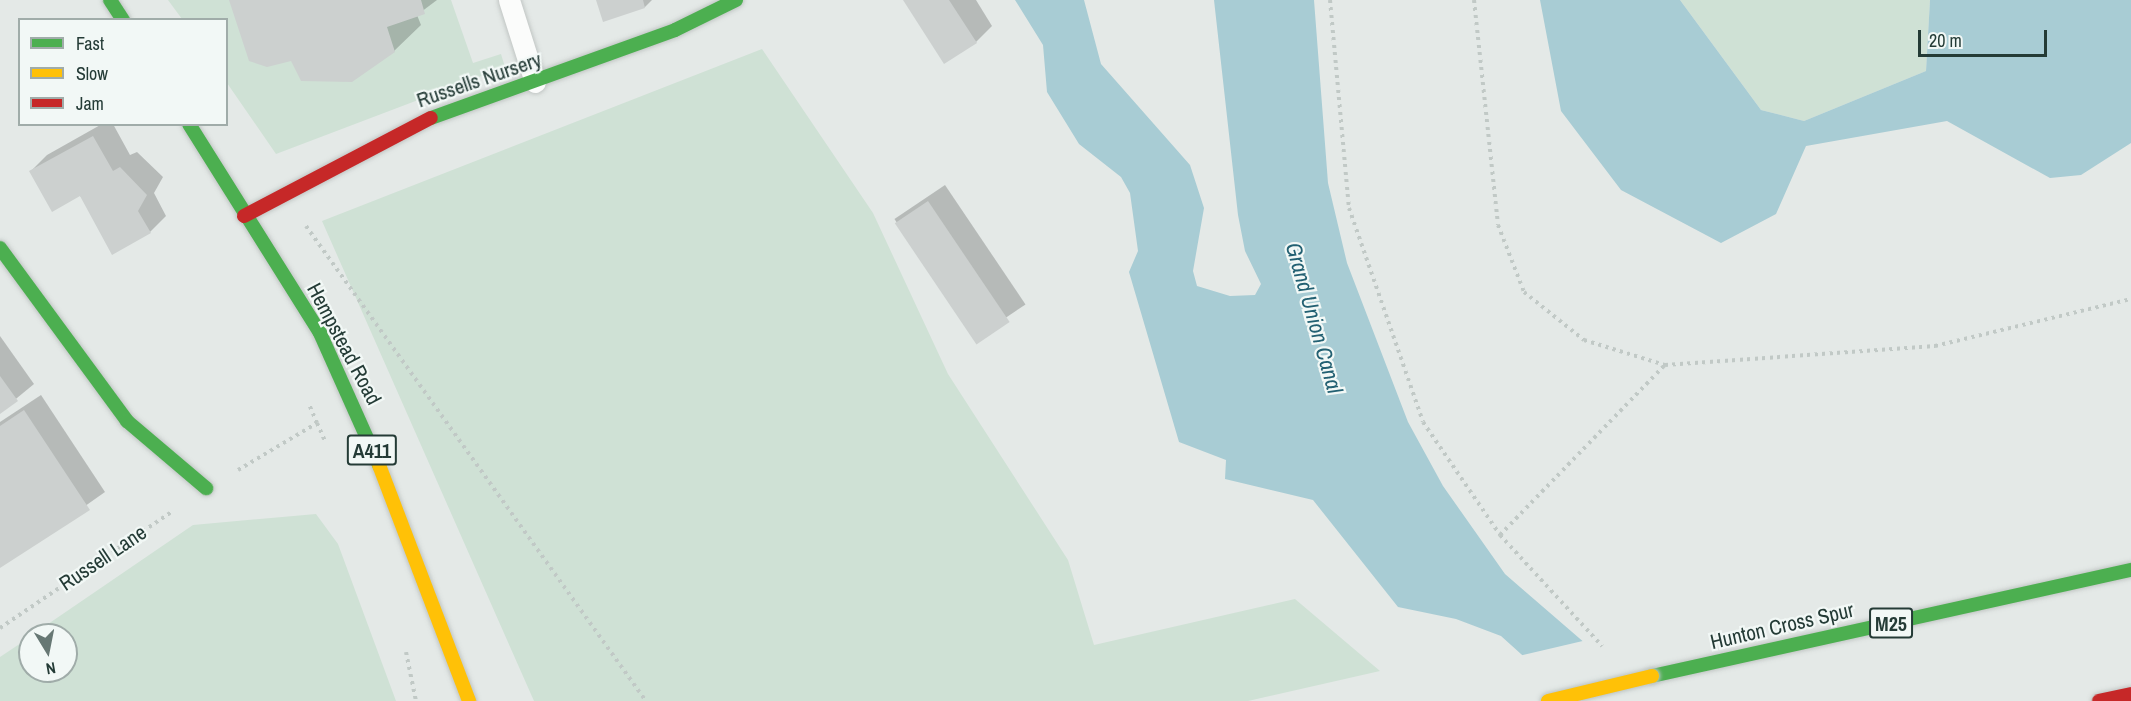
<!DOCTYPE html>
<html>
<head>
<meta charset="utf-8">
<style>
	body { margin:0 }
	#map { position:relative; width:2131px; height:701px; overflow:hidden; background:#e4e9e7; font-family:"Archivo Narrow",sans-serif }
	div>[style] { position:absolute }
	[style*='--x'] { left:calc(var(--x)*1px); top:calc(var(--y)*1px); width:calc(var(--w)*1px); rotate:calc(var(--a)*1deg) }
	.green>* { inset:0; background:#cfe1d5 }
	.water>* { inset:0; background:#a8ccd4 }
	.pier>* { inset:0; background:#e4e9e7 }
	.shadow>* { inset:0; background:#0003; transform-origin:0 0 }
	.building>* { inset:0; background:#ccd0cf; transform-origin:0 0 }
	.path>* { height:4px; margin-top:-2px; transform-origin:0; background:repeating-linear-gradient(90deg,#c1c9c6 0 3px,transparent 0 7.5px) }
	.roads { filter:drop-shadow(0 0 2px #c1c6c4) drop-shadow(0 0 2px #c1c6c4) }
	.lane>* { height:21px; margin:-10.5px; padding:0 10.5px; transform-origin:10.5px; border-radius:10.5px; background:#fbfcfb }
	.fast>* { height:14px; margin:-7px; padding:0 7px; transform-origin:7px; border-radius:7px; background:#4caf50 }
	.slow>* { height:14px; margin:-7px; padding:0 7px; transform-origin:7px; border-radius:7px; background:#ffc107 }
	.jam>* { height:14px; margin:-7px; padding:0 7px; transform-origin:7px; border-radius:7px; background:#c62828 }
	.bridges { filter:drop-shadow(0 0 2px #bdc5c3) drop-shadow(0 0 2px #bdc5c3) }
	.slow-bridge>* { height:14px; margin:-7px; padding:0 7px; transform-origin:7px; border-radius:7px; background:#ffc107 }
	span { translate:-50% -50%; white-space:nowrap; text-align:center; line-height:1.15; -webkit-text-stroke:4.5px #f2f8f6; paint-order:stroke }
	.shield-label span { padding:2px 4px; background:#f2f8f6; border:2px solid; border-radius:4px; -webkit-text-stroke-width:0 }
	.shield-label { font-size:20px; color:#243b36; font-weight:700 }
	.street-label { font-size:21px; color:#243b36 }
	.water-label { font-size:22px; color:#226072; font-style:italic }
	.legend { position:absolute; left:18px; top:18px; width:210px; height:108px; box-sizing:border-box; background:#f2f8f6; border:2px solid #a0aca9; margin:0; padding:8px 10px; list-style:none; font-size:18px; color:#243b36 }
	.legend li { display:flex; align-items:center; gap:12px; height:30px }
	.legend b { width:30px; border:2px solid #a0aca9 }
	.north { position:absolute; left:18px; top:623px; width:60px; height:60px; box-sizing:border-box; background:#f2f8f6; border:2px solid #a0aca9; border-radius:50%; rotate:170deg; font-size:16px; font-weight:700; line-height:24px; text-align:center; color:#243b36 }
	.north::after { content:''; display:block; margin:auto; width:21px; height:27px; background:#677874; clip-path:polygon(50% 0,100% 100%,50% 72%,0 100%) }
	.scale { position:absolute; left:1918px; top:30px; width:129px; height:27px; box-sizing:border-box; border:3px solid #243b36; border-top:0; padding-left:8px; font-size:18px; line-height:21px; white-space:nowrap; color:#243b36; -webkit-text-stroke:4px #f2f8f6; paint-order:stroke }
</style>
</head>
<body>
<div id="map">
	<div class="green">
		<i style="clip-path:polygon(168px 0,451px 0,473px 63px,501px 54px,505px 67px,276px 154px,227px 83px,226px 20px,182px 19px)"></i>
		<i style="clip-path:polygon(1680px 0,1930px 0,1926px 71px,1804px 121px,1761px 110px)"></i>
		<i style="clip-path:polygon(762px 49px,873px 213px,948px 374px,1068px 560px,1094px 645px,1295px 599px,1380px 671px,1248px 701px,534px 701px,322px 221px)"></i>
		<i style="clip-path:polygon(316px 514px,338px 544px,396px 701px,0 701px,0 657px,30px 637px,30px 671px,66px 671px,66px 635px,32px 635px,193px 525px)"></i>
	</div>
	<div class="water">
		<i style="clip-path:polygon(1015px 0,1084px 0,1101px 64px,1190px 165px,1204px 208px,1193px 271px,1197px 286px,1230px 296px,1255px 295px,1261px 284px,1245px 251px,1238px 215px,1214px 0,1314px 0,1328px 183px,1347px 263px,1408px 422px,1443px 486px,1505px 574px,1652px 701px,1573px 701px,1501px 636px,1456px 619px,1398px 607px,1313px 500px,1225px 479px,1226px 460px,1179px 442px,1129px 272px,1138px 251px,1130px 193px,1121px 177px,1079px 144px,1047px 92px,1043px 45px)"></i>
		<i style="clip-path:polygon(1540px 0,1680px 0,1761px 110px,1804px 121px,1926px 71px,1930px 0,2131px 0,2131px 143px,2081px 175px,2050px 178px,1947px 121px,1806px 146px,1776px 214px,1721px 243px,1621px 190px,1561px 111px)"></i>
	</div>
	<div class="pier">
		<i style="clip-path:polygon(1587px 640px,1654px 699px,1655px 701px,1569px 701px,1519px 656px)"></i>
	</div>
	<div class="shadow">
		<i style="clip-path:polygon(230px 0,437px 0,417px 15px,421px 25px,394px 51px,292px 60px)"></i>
		<i style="clip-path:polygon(597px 0,652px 0,645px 7px)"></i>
		<i style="clip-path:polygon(905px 0,976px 0,992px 26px,976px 42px)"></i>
		<i style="clip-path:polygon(102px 124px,113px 124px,130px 155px,137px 152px,163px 177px,154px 193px,166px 216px,150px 232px,31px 171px,47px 155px)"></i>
		<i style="left:945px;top:185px;width:144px;height:61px;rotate:56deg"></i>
		<i style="clip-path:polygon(0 336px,34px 384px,0 412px)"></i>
		<i style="clip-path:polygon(41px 395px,105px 492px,0 566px,0 422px)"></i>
	</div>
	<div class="building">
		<i style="clip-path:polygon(229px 0,421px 0,425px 14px,387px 27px,395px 52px,352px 82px,301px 81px,291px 61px,267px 67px,249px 61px)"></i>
		<i style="clip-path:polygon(596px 0,643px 0,645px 8px,603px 22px)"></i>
		<i style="clip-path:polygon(903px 0,949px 0,977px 43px,944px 64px)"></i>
		<i style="clip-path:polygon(93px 136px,113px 171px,120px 167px,147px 195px,138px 211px,151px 233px,112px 255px,80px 196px,52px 212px,29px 171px)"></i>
		<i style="left:928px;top:201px;width:146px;height:40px;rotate:56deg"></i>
		<i style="clip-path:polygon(0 376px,18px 401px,0 414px)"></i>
		<i style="clip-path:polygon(24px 410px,90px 510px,0 568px,0 426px)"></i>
	</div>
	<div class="path">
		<i style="--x:1330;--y:0;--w:209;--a:84.8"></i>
		<i style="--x:1349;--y:208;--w:226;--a:70.9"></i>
		<i style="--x:1423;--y:422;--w:137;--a:55.7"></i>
		<i style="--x:1500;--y:535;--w:151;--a:47.4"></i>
		<i style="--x:1474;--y:0;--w:226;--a:83.9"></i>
		<i style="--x:1498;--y:225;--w:72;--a:68.8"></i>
		<i style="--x:1524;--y:292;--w:77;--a:38.7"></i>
		<i style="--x:1584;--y:340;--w:85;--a:17.2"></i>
		<i style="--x:1665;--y:365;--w:271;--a:-4"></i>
		<i style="--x:1935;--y:346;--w:202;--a:-13.5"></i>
		<i style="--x:306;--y:226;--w:584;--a:54.41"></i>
		<i style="--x:317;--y:423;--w:22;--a:66"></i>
		<i style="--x:238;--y:470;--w:92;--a:-30.7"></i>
		<i style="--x:317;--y:423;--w:21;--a:-113"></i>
		<i style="--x:1500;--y:535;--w:237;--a:-45.9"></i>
		<i style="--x:0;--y:628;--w:209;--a:-34.1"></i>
		<i style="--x:406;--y:652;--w:50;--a:78.5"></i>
	</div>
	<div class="roads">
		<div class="lane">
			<i style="--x:509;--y:0;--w:86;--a:72.4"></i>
		</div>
		<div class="fast">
			<i style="--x:110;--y:0;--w:24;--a:57"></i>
			<i style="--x:431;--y:118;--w:259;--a:-19.8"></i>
			<i style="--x:675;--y:30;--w:68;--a:-26.2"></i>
			<i style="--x:189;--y:124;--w:247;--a:57.9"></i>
			<i style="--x:320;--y:333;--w:145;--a:65.9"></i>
			<i style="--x:0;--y:248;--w:215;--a:53.7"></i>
			<i style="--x:127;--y:421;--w:104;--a:40.3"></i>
			<i style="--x:1652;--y:676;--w:491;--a:-12.5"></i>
		</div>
		<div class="slow">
			<i style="--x:379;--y:465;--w:253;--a:69.1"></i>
		</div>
		<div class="jam">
			<i style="--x:244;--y:216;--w:211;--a:-27.7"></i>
			<i style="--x:2099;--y:701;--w:33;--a:-12"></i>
		</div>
	</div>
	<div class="bridges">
		<div class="slow-bridge">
			<i style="--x:1548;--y:701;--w:107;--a:-13.5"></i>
		</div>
	</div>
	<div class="shield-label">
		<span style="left:372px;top:450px">A411</span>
		<span style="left:1891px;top:623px">M25</span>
	</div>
	<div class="street-label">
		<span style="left:479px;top:80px;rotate:-19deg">Russells Nursery</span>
		<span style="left:344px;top:344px;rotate:62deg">Hempstead Road</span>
		<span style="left:103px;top:558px;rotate:-34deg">Russell Lane</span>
		<span style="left:1782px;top:626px;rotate:-13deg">Hunton Cross Spur</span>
	</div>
	<div class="water-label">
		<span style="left:1314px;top:318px;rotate:74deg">Grand Union Canal</span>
	</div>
	<ul class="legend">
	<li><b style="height:8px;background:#4caf50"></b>Fast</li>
	<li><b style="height:8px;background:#ffc107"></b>Slow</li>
	<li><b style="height:8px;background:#c62828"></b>Jam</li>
	</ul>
	<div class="north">N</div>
	<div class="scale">20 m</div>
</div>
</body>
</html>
